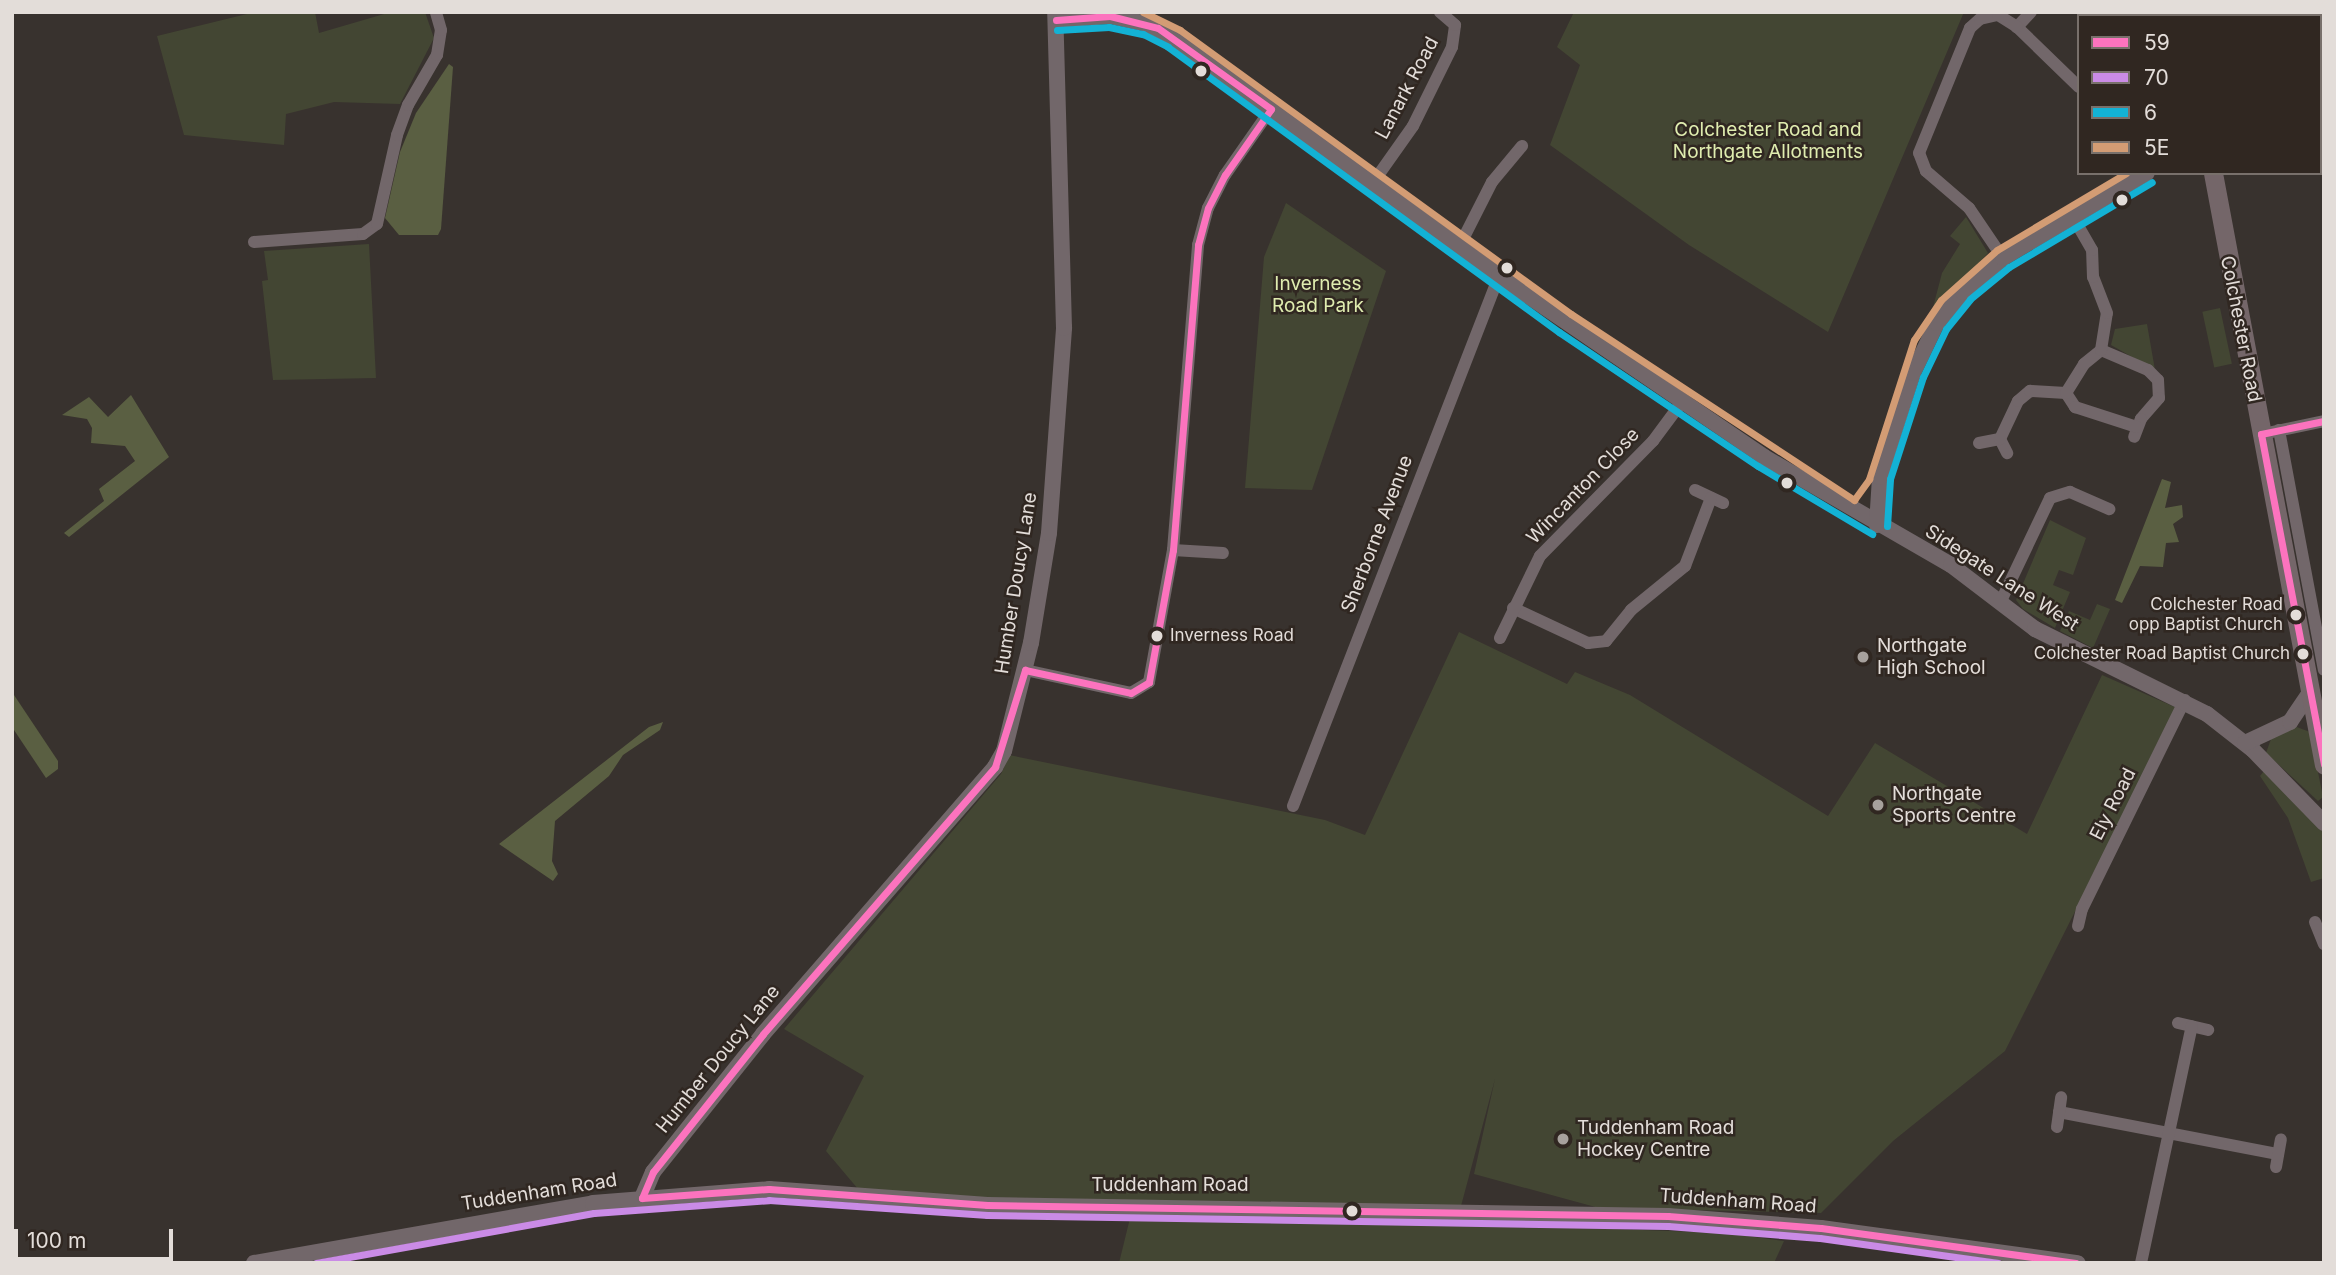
<!DOCTYPE html>
<html>
<head>
<meta charset="utf-8">
<style>
	body { margin:0 }
	#map { position:relative; width:2336px; height:1275px; overflow:hidden; background:#38322e; font-family:Inter,sans-serif }
	div>[style] { position:absolute }
	[style*='--x'] { left:calc(var(--x)*1px); top:calc(var(--y)*1px); width:calc(var(--w)*1px); rotate:calc(var(--a)*1deg) }
	.green>* { inset:0; background:#434633; transform-origin:0 0 }
	.forest>* { inset:0; background:#5a5f42 }
	.minor>* { height:12px; margin:-6px; padding:0 6px; transform-origin:6px; border-radius:6px; background:#72676a }
	.tertiary>* { height:16px; margin:-8px; padding:0 8px; transform-origin:8px; border-radius:8px; background:#72676a }
	.primary>* { height:19px; margin:-9.5px; padding:0 9.5px; transform-origin:9.5px; border-radius:9.5px; background:#746669 }
	.bus-1>* { height:7px; margin:-3.5px; padding:0 3.5px; transform-origin:3.5px; border-radius:3.5px; background:#fc73be }
	.bus-2>* { height:7px; margin:-3.5px; padding:0 3.5px; transform-origin:3.5px; border-radius:3.5px; background:#ca8be6 }
	.bus-3>* { height:7px; margin:-3.5px; padding:0 3.5px; transform-origin:3.5px; border-radius:3.5px; background:#13b2d5 }
	.bus-4>* { height:7px; margin:-3.5px; padding:0 3.5px; transform-origin:3.5px; border-radius:3.5px; background:#d39c74 }
	.dots>* { width:19px; height:19px; translate:-50% -50%; box-sizing:border-box; border:4px solid #302721; border-radius:50% }
	span { translate:-50% -50%; white-space:nowrap; text-align:center; line-height:1.15; -webkit-text-stroke:5px #302721; paint-order:stroke }
	.bus-label { font-size:17px; color:#e3ddd9 }
	.right { translate:-100% -50%; text-align:right }
	.left { translate:0 -50%; text-align:left }
	.street-label { font-size:19px; color:#e3ddd9 }
	.park-label { font-size:19px; color:#dfecaf }
	.poi-label { font-size:19px; color:#e3ddd9 }
	.frame { position:absolute; inset:0; border:14px solid #e3ddd9; pointer-events:none }
	.legend { position:absolute; left:2077px; top:14px; width:245px; height:161px; box-sizing:border-box; background:#302721; border:2px solid #78706b; margin:0; padding:9px 12px; list-style:none; font-size:21px; color:#e3ddd9 }
	.legend li { display:flex; align-items:center; gap:14px; height:35px }
	.legend b { width:35px; border:2px solid #78706b }
	.scale { position:absolute; left:14px; top:1229px; width:159px; height:32px; box-sizing:border-box; border:4px solid #e3ddd9; border-top:0; padding-left:9px; font-size:21px; line-height:24px; white-space:nowrap; color:#e3ddd9; -webkit-text-stroke:5px #302721; paint-order:stroke }
</style>
</head>
<body>
<div id="map">
	<div class="green">
		<i style="clip-path:polygon(255px 12px,315px 12px,319px 33px,391px 12px,425px 12px,434px 38px,400px 104px,334px 102px,286px 114px,284px 145px,184px 135px,157px 36px)"></i>
		<i style="clip-path:polygon(1574px 12px,1964px 12px,1828px 332px,1689px 245px,1550px 145px,1580px 65px,1557px 47px)"></i>
		<i style="clip-path:polygon(1286px 203px,1386px 271px,1312px 490px,1245px 488px,1264px 257px)"></i>
		<i style="clip-path:polygon(1966px 217px,1988px 253px,1931px 315px,1942px 273px,1960px 244px,1950px 236px)"></i>
		<i style="clip-path:polygon(369px 244px,376px 378px,273px 380px,262px 281px,268px 280px,264px 251px)"></i>
		<i style="left:2220px;top:308px;width:57px;height:18px;rotate:78deg"></i>
		<i style="clip-path:polygon(2147px 324px,2155px 370px,2111px 345px,2115px 329px)"></i>
		<i style="clip-path:polygon(2050px 520px,2086px 538px,2073px 575px,2059px 570px,2053px 585px,2070px 592px,2055px 628px,2023px 609px,2016px 600px)"></i>
		<i style="clip-path:polygon(2097px 604px,2110px 609px,2093px 648px,2060px 631px,2069px 611px,2090px 620px)"></i>
		<i style="clip-path:polygon(1459px 632px,1567px 684px,1575px 672px,1630px 695px,1828px 816px,1875px 743px,2027px 834px,2102px 675px,2177px 708px,2005px 1051px,1893px 1141px,1821px 1213px,1599px 1208px,1474px 1174px,1495px 1079px,1461px 1206px,982px 1199px,858px 1189px,826px 1151px,864px 1076px,784px 1029px,1001px 774px,1009px 755px,1325px 820px,1365px 835px)"></i>
		<i style="clip-path:polygon(2294px 726px,2310px 732px,2323px 797px,2318px 801px,2266px 753px,2271px 739px)"></i>
		<i style="clip-path:polygon(2264px 771px,2324px 832px,2324px 878px,2311px 882px,2288px 818px,2260px 776px)"></i>
		<i style="clip-path:polygon(1131px 1214px,1197px 1220px,1339px 1219px,1725px 1233px,1784px 1241px,1774px 1263px,1119px 1263px)"></i>
	</div>
	<div class="forest">
		<i style="clip-path:polygon(449px 64px,453px 67px,441px 229px,438px 235px,399px 235px,385px 218px,400px 152px,416px 113px)"></i>
		<i style="clip-path:polygon(131px 395px,169px 457px,69px 537px,64px 533px,104px 501px,99px 489px,135px 461px,125px 446px,91px 443px,92px 428px,87px 419px,62px 415px,89px 397px,108px 417px)"></i>
		<i style="clip-path:polygon(2162px 479px,2171px 482px,2165px 508px,2182px 505px,2183px 517px,2173px 524px,2179px 542px,2166px 543px,2163px 567px,2140px 566px,2122px 603px,2115px 600px)"></i>
		<i style="clip-path:polygon(12px 692px,58px 761px,58px 769px,46px 778px,12px 727px)"></i>
		<i style="clip-path:polygon(663px 722px,660px 730px,623px 755px,609px 776px,555px 821px,552px 861px,558px 874px,553px 881px,499px 844px,649px 727px)"></i>
	</div>
	<div class="minor">
		<i style="--x:2031;--y:12;--w:21;--a:133"></i>
		<i style="--x:2017;--y:27;--w:86;--a:44.1"></i>
		<i style="--x:1372;--y:184;--w:71;--a:-54.7"></i>
		<i style="--x:1413;--y:126;--w:88;--a:-63.7"></i>
		<i style="--x:1452;--y:47;--w:22;--a:-82"></i>
		<i style="--x:1455;--y:25;--w:20;--a:-139"></i>
		<i style="--x:254;--y:242;--w:109;--a:-4.2"></i>
		<i style="--x:363;--y:234;--w:17;--a:-36"></i>
		<i style="--x:377;--y:224;--w:91;--a:-77.3"></i>
		<i style="--x:397;--y:135;--w:32;--a:-70"></i>
		<i style="--x:408;--y:105;--w:58;--a:-59.9"></i>
		<i style="--x:437;--y:55;--w:25;--a:-81"></i>
		<i style="--x:441;--y:30;--w:19;--a:-106"></i>
		<i style="--x:1459;--y:247;--w:73;--a:-63.1"></i>
		<i style="--x:1492;--y:182;--w:47;--a:-50.2"></i>
		<i style="--x:2003;--y:258;--w:60;--a:-124.2"></i>
		<i style="--x:1969;--y:208;--w:57;--a:-139.3"></i>
		<i style="--x:1926;--y:171;--w:19;--a:-111"></i>
		<i style="--x:1919;--y:153;--w:135;--a:-67.8"></i>
		<i style="--x:1970;--y:28;--w:13;--a:-42"></i>
		<i style="--x:1980;--y:19;--w:18;--a:-13"></i>
		<i style="--x:1998;--y:15;--w:22;--a:32"></i>
		<i style="--x:2101;--y:350;--w:51;--a:23.1"></i>
		<i style="--x:2148;--y:370;--w:14;--a:45"></i>
		<i style="--x:2158;--y:380;--w:18;--a:87"></i>
		<i style="--x:2159;--y:398;--w:28;--a:131"></i>
		<i style="--x:2141;--y:419;--w:19;--a:111"></i>
		<i style="--x:2066;--y:393;--w:17;--a:57"></i>
		<i style="--x:2075;--y:407;--w:65;--a:17.9"></i>
		<i style="--x:2279;--y:430;--w:244;--a:79.4"></i>
		<i style="--x:2272;--y:432;--w:53;--a:-11.9"></i>
		<i style="--x:2000;--y:439;--w:16;--a:63"></i>
		<i style="--x:1979;--y:443;--w:21;--a:-11"></i>
		<i style="--x:2000;--y:439;--w:42;--a:-64.7"></i>
		<i style="--x:2018;--y:401;--w:16;--a:-40"></i>
		<i style="--x:2030;--y:391;--w:36;--a:3"></i>
		<i style="--x:2066;--y:393;--w:34;--a:-58"></i>
		<i style="--x:2084;--y:364;--w:22;--a:-39"></i>
		<i style="--x:2101;--y:350;--w:37;--a:-81"></i>
		<i style="--x:2107;--y:313;--w:39;--a:-111"></i>
		<i style="--x:2093;--y:277;--w:27;--a:-92"></i>
		<i style="--x:2092;--y:250;--w:38;--a:-120"></i>
		<i style="--x:1695;--y:490;--w:31;--a:25"></i>
		<i style="--x:1173;--y:550;--w:50;--a:3.4"></i>
		<i style="--x:2000;--y:603;--w:116;--a:-64.5"></i>
		<i style="--x:2050;--y:498;--w:21;--a:-17"></i>
		<i style="--x:2070;--y:492;--w:43;--a:23.6"></i>
		<i style="--x:1513;--y:608;--w:83;--a:25"></i>
		<i style="--x:1588;--y:643;--w:18;--a:-6"></i>
		<i style="--x:1606;--y:641;--w:40;--a:-51"></i>
		<i style="--x:1631;--y:610;--w:70;--a:-39.2"></i>
		<i style="--x:1685;--y:566;--w:73;--a:-69.1"></i>
		<i style="--x:1500;--y:638;--w:91;--a:-64"></i>
		<i style="--x:1540;--y:556;--w:161;--a:-45.5"></i>
		<i style="--x:1653;--y:441;--w:49;--a:-53.4"></i>
		<i style="--x:1025;--y:670;--w:108;--a:12.2"></i>
		<i style="--x:1131;--y:693;--w:21;--a:-31"></i>
		<i style="--x:1149;--y:682;--w:134;--a:-79.7"></i>
		<i style="--x:1173;--y:550;--w:306;--a:-85.3"></i>
		<i style="--x:1198;--y:245;--w:38;--a:-75"></i>
		<i style="--x:1208;--y:208;--w:37;--a:-63"></i>
		<i style="--x:1225;--y:175;--w:80;--a:-55.1"></i>
		<i style="--x:1293;--y:806;--w:569;--a:-68.76"></i>
		<i style="--x:2315;--y:922;--w:24;--a:68"></i>
		<i style="--x:2078;--y:926;--w:17;--a:-77"></i>
		<i style="--x:2082;--y:909;--w:233;--a:-63.8"></i>
		<i style="--x:2178;--y:1023;--w:31;--a:13"></i>
		<i style="--x:2059;--y:1112;--w:223;--a:10.9"></i>
		<i style="--x:2057;--y:1127;--w:30;--a:-82"></i>
		<i style="--x:2276;--y:1167;--w:28;--a:-80"></i>
		<i style="--x:2141;--y:1263;--w:242;--a:-77.9"></i>
	</div>
	<div class="tertiary">
		<i style="--x:1056;--y:20;--w:54;--a:-4.2"></i>
		<i style="--x:1110;--y:16;--w:38;--a:12"></i>
		<i style="--x:1147;--y:24;--w:30;--a:27"></i>
		<i style="--x:1174;--y:38;--w:403;--a:36.2"></i>
		<i style="--x:1499;--y:276;--w:321;--a:34.3"></i>
		<i style="--x:1764;--y:457;--w:216;--a:30"></i>
		<i style="--x:1951;--y:565;--w:106;--a:37.3"></i>
		<i style="--x:2035;--y:629;--w:192;--a:26.3"></i>
		<i style="--x:2207;--y:714;--w:58;--a:38"></i>
		<i style="--x:2253;--y:750;--w:102;--a:45.8"></i>
		<i style="--x:2320;--y:99;--w:4;--a:-14"></i>
		<i style="--x:1877;--y:525;--w:48;--a:-86.4"></i>
		<i style="--x:1880;--y:477;--w:109;--a:-72.4"></i>
		<i style="--x:1913;--y:373;--w:55;--a:-64.4"></i>
		<i style="--x:1937;--y:323;--w:40;--a:-50"></i>
		<i style="--x:1963;--y:292;--w:52;--a:-40.4"></i>
		<i style="--x:2003;--y:258;--w:167;--a:-30.6"></i>
		<i style="--x:2245;--y:743;--w:50;--a:-25"></i>
		<i style="--x:2290;--y:722;--w:36;--a:-56"></i>
		<i style="--x:642;--y:1198;--w:28;--a:-67"></i>
		<i style="--x:653;--y:1172;--w:176;--a:-51.4"></i>
		<i style="--x:763;--y:1034;--w:354;--a:-49"></i>
		<i style="--x:995;--y:767;--w:18;--a:-61"></i>
		<i style="--x:1004;--y:751;--w:111;--a:-76"></i>
		<i style="--x:1031;--y:643;--w:111;--a:-80.7"></i>
		<i style="--x:1049;--y:533;--w:206;--a:-85.8"></i>
		<i style="--x:1064;--y:328;--w:316;--a:-91.6"></i>
		<i style="--x:254;--y:1263;--w:344;--a:-10"></i>
		<i style="--x:593;--y:1203;--w:177;--a:-4.5"></i>
		<i style="--x:769;--y:1189;--w:219;--a:4.2"></i>
		<i style="--x:987;--y:1205;--w:681;--a:0.93"></i>
		<i style="--x:1668;--y:1216;--w:153;--a:4.5"></i>
		<i style="--x:1821;--y:1228;--w:259;--a:7.8"></i>
	</div>
	<div class="primary">
		<i style="--x:2173;--y:12;--w:4;--a:76"></i>
		<i style="--x:2213;--y:173;--w:602;--a:79.38"></i>
	</div>
	<div class="bus-1">
		<i style="--x:1056;--y:20;--w:54;--a:-4.2"></i>
		<i style="--x:1110;--y:16;--w:49;--a:14"></i>
		<i style="--x:1158;--y:28;--w:139;--a:35.6"></i>
		<i style="--x:2261;--y:434;--w:336;--a:79.2"></i>
		<i style="--x:2261;--y:434;--w:64;--a:-11.7"></i>
		<i style="--x:1025;--y:670;--w:108;--a:12.2"></i>
		<i style="--x:1131;--y:693;--w:21;--a:-31"></i>
		<i style="--x:1149;--y:682;--w:134;--a:-79.7"></i>
		<i style="--x:1173;--y:550;--w:306;--a:-85.3"></i>
		<i style="--x:1198;--y:245;--w:38;--a:-75"></i>
		<i style="--x:1208;--y:208;--w:37;--a:-63"></i>
		<i style="--x:1225;--y:175;--w:80;--a:-55.1"></i>
		<i style="--x:642;--y:1198;--w:127;--a:-4.1"></i>
		<i style="--x:769;--y:1189;--w:219;--a:4.2"></i>
		<i style="--x:987;--y:1205;--w:681;--a:0.93"></i>
		<i style="--x:1668;--y:1216;--w:153;--a:4.5"></i>
		<i style="--x:1821;--y:1228;--w:257;--a:7.8"></i>
		<i style="--x:642;--y:1198;--w:28;--a:-67"></i>
		<i style="--x:653;--y:1172;--w:176;--a:-51.4"></i>
		<i style="--x:763;--y:1034;--w:354;--a:-49"></i>
		<i style="--x:995;--y:767;--w:102;--a:-72.8"></i>
	</div>
	<div class="bus-2">
		<i style="--x:316;--y:1263;--w:282;--a:-10.2"></i>
		<i style="--x:594;--y:1213;--w:175;--a:-4.2"></i>
		<i style="--x:769;--y:1200;--w:219;--a:3.9"></i>
		<i style="--x:987;--y:1215;--w:681;--a:0.93"></i>
		<i style="--x:1668;--y:1226;--w:152;--a:4.5"></i>
		<i style="--x:1820;--y:1238;--w:180;--a:8"></i>
	</div>
	<div class="bus-3">
		<i style="--x:1057;--y:30;--w:52;--a:-3.3"></i>
		<i style="--x:1109;--y:27;--w:35;--a:12"></i>
		<i style="--x:1143;--y:34;--w:28;--a:27"></i>
		<i style="--x:1168;--y:47;--w:484;--a:36.1"></i>
		<i style="--x:1559;--y:332;--w:240;--a:34"></i>
		<i style="--x:1758;--y:466;--w:133;--a:30.8"></i>
		<i style="--x:1887;--y:526;--w:47;--a:-86.3"></i>
		<i style="--x:1890;--y:479;--w:107;--a:-72.1"></i>
		<i style="--x:1923;--y:377;--w:53;--a:-64.4"></i>
		<i style="--x:1946;--y:329;--w:38;--a:-51"></i>
		<i style="--x:1970;--y:299;--w:50;--a:-39.4"></i>
		<i style="--x:2009;--y:267;--w:166;--a:-30.7"></i>
	</div>
	<div class="bus-4">
		<i style="--x:1143;--y:12;--w:41;--a:25.9"></i>
		<i style="--x:1180;--y:30;--w:483;--a:36"></i>
		<i style="--x:1571;--y:314;--w:339;--a:33.3"></i>
		<i style="--x:1854;--y:500;--w:26;--a:-54"></i>
		<i style="--x:1869;--y:479;--w:146;--a:-72.1"></i>
		<i style="--x:1914;--y:340;--w:48;--a:-56"></i>
		<i style="--x:1941;--y:300;--w:75;--a:-41.8"></i>
		<i style="--x:1997;--y:250;--w:150;--a:-30.8"></i>
	</div>
	<div class="dots">
		<i style="left:1201px;top:71px;background:#e3ddd9"></i>
		<i style="left:2122px;top:200px;background:#e3ddd9"></i>
		<i style="left:1507px;top:268px;background:#e3ddd9"></i>
		<i style="left:1787px;top:483px;background:#e3ddd9"></i>
		<i style="left:2296px;top:615px;background:#e3ddd9"></i>
		<i style="left:1157px;top:636px;background:#e3ddd9"></i>
		<i style="left:2303px;top:654px;background:#e3ddd9"></i>
		<i style="left:1863px;top:657px;background:#a7a19d"></i>
		<i style="left:1878px;top:805px;background:#a7a19d"></i>
		<i style="left:1563px;top:1139px;background:#a7a19d"></i>
		<i style="left:1352px;top:1211px;background:#e3ddd9"></i>
	</div>
	<div class="bus-label">
		<span class="right" style="left:2283px;top:615px">Colchester Road<br>opp Baptist Church</span>
		<span class="left" style="left:1170px;top:636px">Inverness Road</span>
		<span class="right" style="left:2290px;top:654px">Colchester Road Baptist Church</span>
	</div>
	<div class="street-label">
		<span style="left:1407px;top:88px;rotate:-62deg">Lanark Road</span>
		<span style="left:2241px;top:329px;rotate:79deg">Colchester Road</span>
		<span style="left:1583px;top:486px;rotate:-46deg">Wincanton Close</span>
		<span style="left:1377px;top:534px;rotate:-69deg">Sherborne Avenue</span>
		<span style="left:2002px;top:578px;rotate:33deg">Sidegate Lane West</span>
		<span style="left:1016px;top:583px;rotate:-81deg">Humber Doucy Lane</span>
		<span style="left:2113px;top:804px;rotate:-63deg">Ely Road</span>
		<span style="left:718px;top:1059px;rotate:-51deg">Humber Doucy Lane</span>
		<span style="left:1170px;top:1185px">Tuddenham Road</span>
		<span style="left:539px;top:1192px;rotate:-9deg">Tuddenham Road</span>
		<span style="left:1738px;top:1201px;rotate:4deg">Tuddenham Road</span>
	</div>
	<div class="park-label">
		<span style="left:1768px;top:141px">Colchester Road and<br>Northgate Allotments</span>
		<span style="left:1318px;top:295px">Inverness<br>Road Park</span>
	</div>
	<div class="poi-label">
		<span class="left" style="left:1877px;top:657px">Northgate<br>High School</span>
		<span class="left" style="left:1892px;top:805px">Northgate<br>Sports Centre</span>
		<span class="left" style="left:1577px;top:1139px">Tuddenham Road<br>Hockey Centre</span>
	</div>
	<div class="frame"></div>
	<ul class="legend">
	<li><b style="height:9px;background:#fc73be"></b>59</li>
	<li><b style="height:9px;background:#ca8be6"></b>70</li>
	<li><b style="height:9px;background:#13b2d5"></b>6</li>
	<li><b style="height:9px;background:#d39c74"></b>5E</li>
	</ul>
	<div class="scale">100 m</div>
</div>
</body>
</html>
